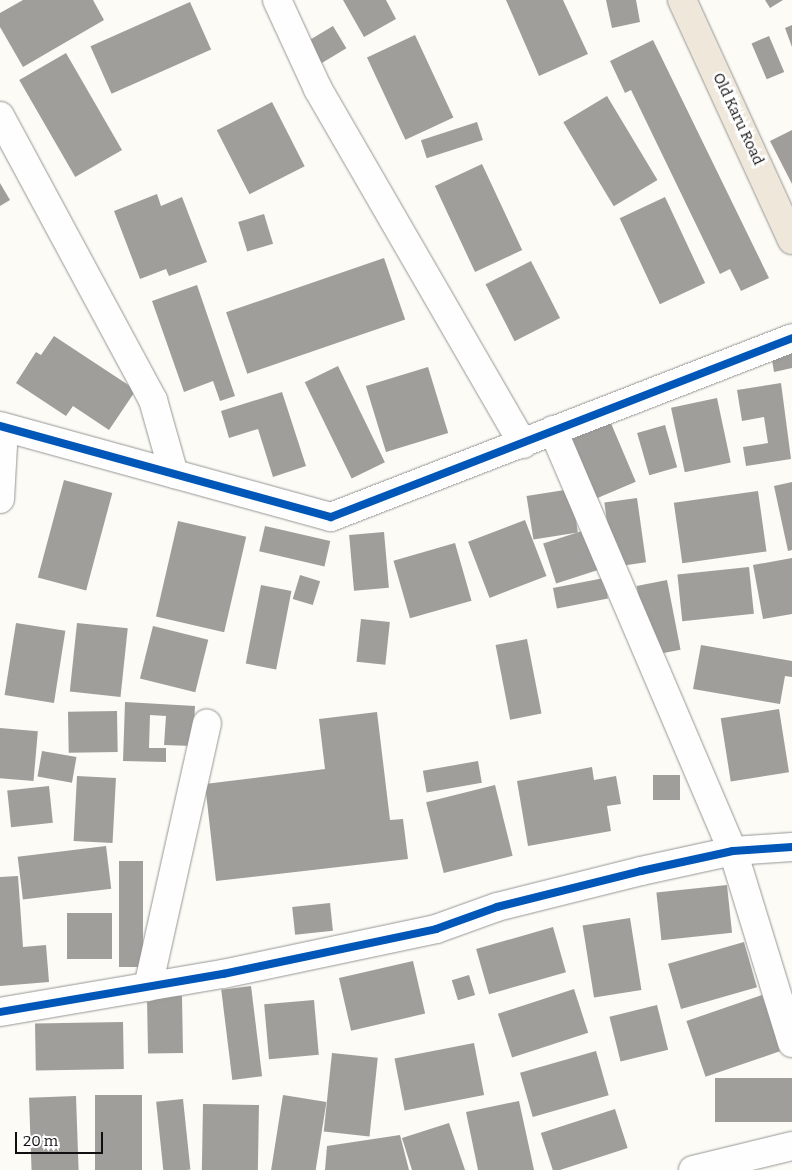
<!DOCTYPE html>
<html>
<head>
<meta charset="utf-8">
<style>
	body { margin:0 }
	#map { position:relative; width:792px; height:1170px; overflow:hidden; background:#fcfbf6; font-family:Bitter,serif }
	div>[style] { position:absolute }
	[style*='--x'] { left:calc(var(--x)*1px); top:calc(var(--y)*1px); width:calc(var(--w)*1px); rotate:calc(var(--a)*1deg) }
	.building>* { inset:0; background:#a09e9b; transform-origin:0 0 }
	.roads { filter:drop-shadow(0 0 1px #969694) drop-shadow(0 0 1px #969694) }
	.minor>* { height:28px; margin:-14px; padding:0 14px; transform-origin:14px; border-radius:14px; background:#fffefe }
	.major>* { height:28px; margin:-14px; padding:0 14px; transform-origin:14px; border-radius:14px; background:#eee7da }
	.cycleway>* { height:8px; margin:-4px; padding:0 4px; transform-origin:4px; border-radius:4px; background:#0057b8 }
	span { translate:-50% -50%; white-space:nowrap; text-align:center; line-height:1.15; -webkit-text-stroke:5px #fff; paint-order:stroke }
	.street-label { font-size:15px; color:#101010 }
	.scale { position:absolute; left:15px; top:1132px; width:88px; height:22px; box-sizing:border-box; border:2px solid #101010; border-top:0; padding-left:6px; font-size:15px; line-height:18px; white-space:nowrap; color:#101010; -webkit-text-stroke:4px #fff; paint-order:stroke }
</style>
</head>
<body>
<div id="map">
	<div class="building">
		<i style="clip-path:polygon(23px 0,93px 0,104px 20px,23px 67px,0 27px,0 13px)"></i>
		<i style="clip-path:polygon(343px 0,386px 0,396px 19px,364px 37px)"></i>
		<i style="clip-path:polygon(506px 0,563px 0,588px 54px,539px 76px)"></i>
		<i style="clip-path:polygon(606px 0,636px 0,640px 22px,612px 28px)"></i>
		<i style="clip-path:polygon(765px 0,783px 0,770px 8px)"></i>
		<i style="left:190px;top:2px;width:52px;height:109px;rotate:66deg"></i>
		<i style="clip-path:polygon(792px 25px,792px 47px,785px 28px)"></i>
		<i style="left:333px;top:26px;width:26px;height:34px;rotate:59deg"></i>
		<i style="left:415px;top:35px;width:91px;height:53px;rotate:65deg"></i>
		<i style="left:769px;top:36px;width:39px;height:19px;rotate:67deg"></i>
		<i style="clip-path:polygon(653px 40px,769px 278px,741px 291px,730px 269px,720px 274px,631px 90px,625px 93px,610px 61px)"></i>
		<i style="left:66px;top:53px;width:112px;height:54px;rotate:60deg"></i>
		<i style="left:607px;top:96px;width:98px;height:51px;rotate:59deg"></i>
		<i style="left:272px;top:102px;width:72px;height:62px;rotate:63deg"></i>
		<i style="left:477px;top:122px;width:19px;height:59px;rotate:72deg"></i>
		<i style="clip-path:polygon(792px 130px,792px 184px,770px 141px)"></i>
		<i style="left:482px;top:164px;width:95px;height:52px;rotate:65deg"></i>
		<i style="clip-path:polygon(0 183px,10px 200px,0 206px)"></i>
		<i style="clip-path:polygon(157px 194px,161px 206px,182px 197px,207px 262px,169px 276px,166px 269px,140px 279px,114px 211px)"></i>
		<i style="left:665px;top:197px;width:95px;height:50px;rotate:65deg"></i>
		<i style="left:264px;top:214px;width:31px;height:27px;rotate:73deg"></i>
		<i style="left:384px;top:258px;width:65px;height:167px;rotate:71deg"></i>
		<i style="left:531px;top:261px;width:64px;height:51px;rotate:63deg"></i>
		<i style="clip-path:polygon(197px 285px,235px 396px,220px 401px,213px 381px,184px 392px,152px 301px)"></i>
		<i style="clip-path:polygon(54px 336px,136px 390px,109px 430px,73px 406px,66px 416px,16px 383px,36px 352px,41px 355px)"></i>
		<i style="clip-path:polygon(792px 349px,792px 368px,774px 372px,771px 354px)"></i>
		<i style="left:338px;top:366px;width:107px;height:37px;rotate:64deg"></i>
		<i style="left:428px;top:367px;width:69px;height:65px;rotate:73deg"></i>
		<i style="clip-path:polygon(781px 383px,791px 459px,746px 466px,743px 447px,768px 443px,764px 417px,742px 421px,737px 390px)"></i>
		<i style="clip-path:polygon(282px 392px,306px 466px,273px 477px,258px 429px,229px 438px,221px 411px)"></i>
		<i style="left:717px;top:398px;width:66px;height:47px;rotate:78deg"></i>
		<i style="left:610px;top:421px;width:66px;height:48px;rotate:67deg"></i>
		<i style="left:665px;top:425px;width:44px;height:29px;rotate:74deg"></i>
		<i style="left:64px;top:480px;width:50px;height:101px;rotate:15deg"></i>
		<i style="clip-path:polygon(792px 482px,792px 550px,788px 551px,774px 486px)"></i>
		<i style="left:571px;top:489px;width:44px;height:45px;rotate:81deg"></i>
		<i style="left:758px;top:491px;width:61px;height:85px;rotate:82deg"></i>
		<i style="left:637px;top:498px;width:65px;height:33px;rotate:82deg"></i>
		<i style="left:525px;top:520px;width:60px;height:61px;rotate:69deg"></i>
		<i style="left:178px;top:521px;width:70px;height:98px;rotate:13deg"></i>
		<i style="left:265px;top:526px;width:67px;height:26px;rotate:13deg"></i>
		<i style="left:585px;top:530px;width:42px;height:44px;rotate:72deg"></i>
		<i style="left:384px;top:532px;width:56px;height:35px;rotate:85deg"></i>
		<i style="left:455px;top:543px;width:60px;height:64px;rotate:74deg"></i>
		<i style="clip-path:polygon(792px 558px,792px 614px,763px 619px,753px 565px)"></i>
		<i style="left:749px;top:567px;width:47px;height:72px;rotate:84deg"></i>
		<i style="left:300px;top:575px;width:21px;height:25px;rotate:17deg"></i>
		<i style="left:604px;top:578px;width:21px;height:52px;rotate:79deg"></i>
		<i style="left:667px;top:580px;width:71px;height:31px;rotate:79deg"></i>
		<i style="left:261px;top:585px;width:31px;height:80px;rotate:11deg"></i>
		<i style="left:361px;top:619px;width:29px;height:43px;rotate:6deg"></i>
		<i style="left:16px;top:623px;width:50px;height:73px;rotate:9deg"></i>
		<i style="left:77px;top:623px;width:51px;height:69px;rotate:6deg"></i>
		<i style="left:153px;top:626px;width:57px;height:54px;rotate:14deg"></i>
		<i style="left:527px;top:639px;width:76px;height:32px;rotate:79deg"></i>
		<i style="clip-path:polygon(701px 645px,792px 661px,792px 677px,785px 676px,780px 704px,693px 689px)"></i>
		<i style="clip-path:polygon(125px 702px,195px 706px,193px 746px,164px 745px,166px 716px,150px 715px,149px 748px,166px 748px,166px 762px,123px 761px)"></i>
		<i style="left:779px;top:709px;width:64px;height:59px;rotate:81deg"></i>
		<i style="left:117px;top:711px;width:41px;height:49px;rotate:89deg"></i>
		<i style="clip-path:polygon(377px 712px,390px 820px,403px 819px,408px 859px,216px 881px,205px 784px,325px 769px,319px 719px)"></i>
		<i style="left:0;top:728px;width:38px;height:50px;rotate:5deg"></i>
		<i style="left:42px;top:751px;width:35px;height:26px;rotate:10deg"></i>
		<i style="left:478px;top:761px;width:22px;height:56px;rotate:80deg"></i>
		<i style="clip-path:polygon(592px 767px,594px 780px,616px 776px,621px 804px,607px 806px,611px 831px,528px 846px,517px 781px)"></i>
		<i style="left:653px;top:775px;width:27px;height:25px"></i>
		<i style="left:77px;top:776px;width:39px;height:65px;rotate:3deg"></i>
		<i style="left:495px;top:785px;width:73px;height:71px;rotate:76deg"></i>
		<i style="left:49px;top:786px;width:37px;height:42px;rotate:84deg"></i>
		<i style="left:106px;top:846px;width:43px;height:89px;rotate:83deg"></i>
		<i style="left:119px;top:861px;width:24px;height:106px"></i>
		<i style="clip-path:polygon(18px 876px,23px 947px,46px 945px,49px 982px,0 986px,0 877px)"></i>
		<i style="left:727px;top:885px;width:48px;height:71px;rotate:84deg"></i>
		<i style="left:330px;top:903px;width:28px;height:38px;rotate:84deg"></i>
		<i style="left:67px;top:913px;width:45px;height:46px"></i>
		<i style="left:630px;top:918px;width:73px;height:48px;rotate:81deg"></i>
		<i style="left:553px;top:927px;width:47px;height:80px;rotate:74deg"></i>
		<i style="left:744px;top:942px;width:47px;height:79px;rotate:74deg"></i>
		<i style="left:413px;top:961px;width:54px;height:76px;rotate:77deg"></i>
		<i style="left:469px;top:975px;width:21px;height:18px;rotate:73deg"></i>
		<i style="left:251px;top:986px;width:91px;height:30px;rotate:83deg"></i>
		<i style="left:574px;top:989px;width:46px;height:80px;rotate:72deg"></i>
		<i style="left:762px;top:995px;width:59px;height:80px;rotate:71deg"></i>
		<i style="left:182px;top:996px;width:57px;height:35px;rotate:89deg"></i>
		<i style="left:314px;top:1000px;width:55px;height:50px;rotate:85deg"></i>
		<i style="left:657px;top:1005px;width:46px;height:49px;rotate:76deg"></i>
		<i style="left:123px;top:1022px;width:47px;height:88px;rotate:89deg"></i>
		<i style="left:474px;top:1043px;width:53px;height:81px;rotate:79deg"></i>
		<i style="left:596px;top:1051px;width:46px;height:79px;rotate:74deg"></i>
		<i style="left:332px;top:1053px;width:46px;height:79px;rotate:6deg"></i>
		<i style="left:792px;top:1078px;width:44px;height:77px;rotate:90deg"></i>
		<i style="left:95px;top:1095px;width:47px;height:75px"></i>
		<i style="left:283px;top:1095px;width:44px;height:76px;rotate:9deg"></i>
		<i style="left:76px;top:1096px;width:74px;height:47px;rotate:88deg"></i>
		<i style="left:183px;top:1099px;width:71px;height:27px;rotate:84deg"></i>
		<i style="clip-path:polygon(519px 1101px,534px 1170px,478px 1170px,466px 1112px)"></i>
		<i style="left:203px;top:1104px;width:56px;height:66px;rotate:1deg"></i>
		<i style="left:615px;top:1109px;width:41px;height:78px;rotate:72deg"></i>
		<i style="clip-path:polygon(449px 1123px,465px 1170px,412px 1170px,402px 1138px)"></i>
		<i style="clip-path:polygon(400px 1135px,409px 1170px,325px 1170px,327px 1146px)"></i>
	</div>
	<div class="roads">
		<div class="minor">
			<i style="--x:277;--y:0;--w:98;--a:65.3"></i>
			<i style="--x:318;--y:89;--w:410;--a:60"></i>
			<i style="--x:0;--y:116;--w:323;--a:61.7"></i>
			<i style="--x:153;--y:400;--w:77;--a:74.2"></i>
			<i style="--x:0;--y:426;--w:343;--a:15.4"></i>
			<i style="--x:331;--y:517;--w:495;--a:-21.2"></i>
			<i style="--x:553;--y:430;--w:458;--a:66.9"></i>
			<i style="--x:733;--y:851;--w:201;--a:72.9"></i>
			<i style="--x:0;--y:499;--w:71;--a:-86.8"></i>
			<i style="--x:148;--y:987;--w:270;--a:-77.4"></i>
			<i style="--x:0;--y:1012;--w:226;--a:-9.7"></i>
			<i style="--x:223;--y:974;--w:218;--a:-11.9"></i>
			<i style="--x:436;--y:929;--w:65;--a:-19.8"></i>
			<i style="--x:497;--y:907;--w:148;--a:-14"></i>
			<i style="--x:641;--y:871;--w:94;--a:-12.3"></i>
			<i style="--x:733;--y:851;--w:59;--a:-3.9"></i>
			<i style="--x:693;--y:1170;--w:102;--a:-13.6"></i>
		</div>
		<div class="major">
			<i style="--x:682;--y:0;--w:264;--a:65.4"></i>
		</div>
	</div>
	<div class="cycleway">
		<i style="--x:0;--y:426;--w:343;--a:15.4"></i>
		<i style="--x:331;--y:517;--w:495;--a:-21.2"></i>
		<i style="--x:0;--y:1012;--w:226;--a:-9.7"></i>
		<i style="--x:223;--y:974;--w:218;--a:-11.9"></i>
		<i style="--x:436;--y:929;--w:65;--a:-19.8"></i>
		<i style="--x:497;--y:907;--w:148;--a:-14"></i>
		<i style="--x:641;--y:871;--w:94;--a:-12.3"></i>
		<i style="--x:733;--y:851;--w:59;--a:-3.9"></i>
	</div>
	<div class="street-label">
		<span style="left:738px;top:119px;rotate:65deg">Old Karu Road</span>
	</div>
	<div class="scale">20 m</div>
</div>
</body>
</html>
